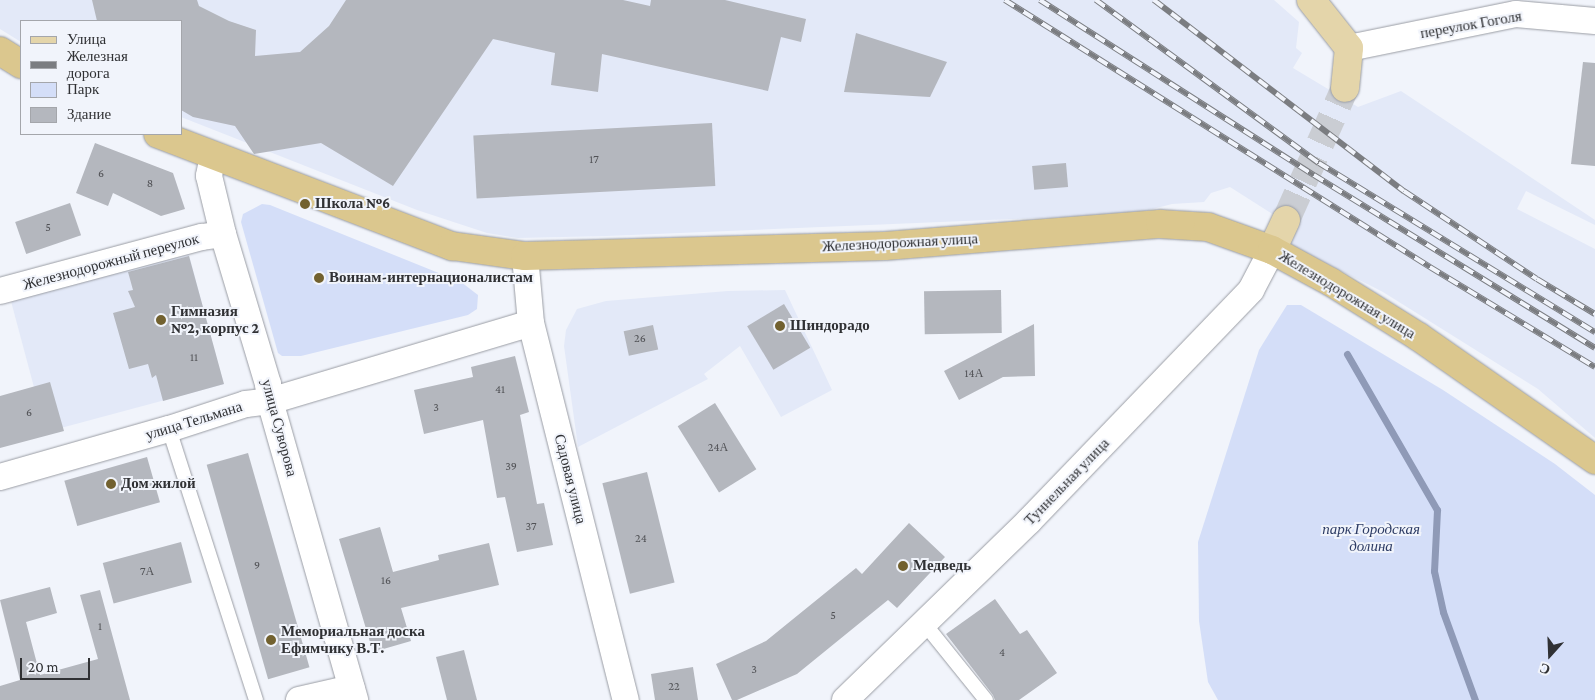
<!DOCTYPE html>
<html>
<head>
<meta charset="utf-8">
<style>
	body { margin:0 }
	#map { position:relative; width:1595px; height:700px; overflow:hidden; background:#f1f4fb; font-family:"Crimson Pro",serif }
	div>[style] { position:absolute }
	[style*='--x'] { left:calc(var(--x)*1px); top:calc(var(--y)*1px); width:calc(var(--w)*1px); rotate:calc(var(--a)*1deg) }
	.built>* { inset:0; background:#e3e9f8; transform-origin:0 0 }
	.green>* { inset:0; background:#d4def8 }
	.stream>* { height:7px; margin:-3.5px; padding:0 3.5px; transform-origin:3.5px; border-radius:3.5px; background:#8f9ab7 }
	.building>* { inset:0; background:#b4b7be; transform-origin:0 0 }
	.primary-tunnel>* { height:28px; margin-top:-14px; transform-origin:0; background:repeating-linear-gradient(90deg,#cacdd3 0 28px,transparent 0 42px) }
	.roads { filter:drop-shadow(0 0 1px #9a9da4) drop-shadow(0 0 1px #9a9da4) }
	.service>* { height:14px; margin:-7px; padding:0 7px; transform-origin:7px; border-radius:7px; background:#fff }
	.minor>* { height:26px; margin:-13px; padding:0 13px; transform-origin:13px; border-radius:13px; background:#fff }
	.primary>* { height:28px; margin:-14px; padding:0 14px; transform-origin:14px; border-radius:14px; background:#e4d5aa }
	.trunk>* { height:28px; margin:-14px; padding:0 14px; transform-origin:14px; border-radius:14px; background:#dbc78e }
	.rail>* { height:5.5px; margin-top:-2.75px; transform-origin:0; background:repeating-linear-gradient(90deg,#f1f4fb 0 11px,#7b7d81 0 22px); box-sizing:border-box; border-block:1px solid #7b7d81 }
	.dots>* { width:14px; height:14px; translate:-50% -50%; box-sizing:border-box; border:2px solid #f1f4fb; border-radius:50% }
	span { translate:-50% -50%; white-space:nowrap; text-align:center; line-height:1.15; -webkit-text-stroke:4px #f1f4fb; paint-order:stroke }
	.number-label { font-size:12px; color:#515256 }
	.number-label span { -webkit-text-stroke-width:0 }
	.street-label { font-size:15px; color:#303134 }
	.poi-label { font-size:15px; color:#303134; font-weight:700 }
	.left { translate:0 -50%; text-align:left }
	.park-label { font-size:15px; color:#2d3c65; font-style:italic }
	.legend { position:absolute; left:20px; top:20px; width:162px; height:115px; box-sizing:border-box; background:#f1f4fb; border:1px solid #a4a6ab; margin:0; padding:6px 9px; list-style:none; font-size:15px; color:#303134 }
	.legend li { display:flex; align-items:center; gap:10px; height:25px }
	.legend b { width:25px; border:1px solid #a4a6ab }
	.north { position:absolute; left:1525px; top:630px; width:50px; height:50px; -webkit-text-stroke:4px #f1f4fb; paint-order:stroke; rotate:200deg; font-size:14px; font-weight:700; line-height:20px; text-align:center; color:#303134 }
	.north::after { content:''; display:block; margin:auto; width:18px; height:22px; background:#303134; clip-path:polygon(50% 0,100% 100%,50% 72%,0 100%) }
	.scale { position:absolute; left:20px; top:658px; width:70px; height:22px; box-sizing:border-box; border:2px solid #303134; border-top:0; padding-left:6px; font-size:15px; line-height:18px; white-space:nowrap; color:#303134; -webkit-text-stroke:4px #f1f4fb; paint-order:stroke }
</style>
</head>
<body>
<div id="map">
	<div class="built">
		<i style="clip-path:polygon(0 0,1274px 0,1299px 22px,1296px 48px,1302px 53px,1293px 68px,1358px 107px,1401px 91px,1595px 220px,1595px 225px,1526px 191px,1517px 209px,1595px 249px,1595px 438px,1538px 389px,1383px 292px,1292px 246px,1285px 222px,1230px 187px,1211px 193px,1204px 202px,1172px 204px,1133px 214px,607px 236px,518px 238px,487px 233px,417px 210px,181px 117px,181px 21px,21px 21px,21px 42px,0 29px)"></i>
		<i style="left:188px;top:251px;width:138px;height:184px;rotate:75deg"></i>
		<i style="clip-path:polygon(785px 290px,832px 390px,781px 417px,740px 346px,704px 374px,708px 379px,578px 447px,564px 346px,566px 330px,577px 309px,606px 301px,728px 291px)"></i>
	</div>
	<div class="green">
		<i style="clip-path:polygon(262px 204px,270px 205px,461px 282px,478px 295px,477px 309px,468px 315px,301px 356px,282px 356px,278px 353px,241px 222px,243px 214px)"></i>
		<i style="clip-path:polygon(1287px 305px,1301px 305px,1443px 390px,1555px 464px,1595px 495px,1595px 700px,1218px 700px,1208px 682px,1199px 621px,1198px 542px,1259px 350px)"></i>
	</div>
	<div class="stream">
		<i style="--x:1347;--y:354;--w:180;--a:60"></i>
		<i style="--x:1437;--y:510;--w:61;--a:92.8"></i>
		<i style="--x:1434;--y:571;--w:42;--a:77.6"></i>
		<i style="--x:1443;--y:612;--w:94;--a:70"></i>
	</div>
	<div class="building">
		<i style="clip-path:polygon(92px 0,197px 0,199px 6px,229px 21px,256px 30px,255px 56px,300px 52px,329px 26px,346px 0,623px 0,650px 6px,651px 0,725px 0,806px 19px,801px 42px,781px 37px,768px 91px,602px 54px,598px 92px,551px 85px,555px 53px,493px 39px,393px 186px,321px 143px,254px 154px,235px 126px,193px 117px,181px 110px,181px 21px,97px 21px)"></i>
		<i style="clip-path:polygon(856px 33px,947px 62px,930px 97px,844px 92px)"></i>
		<i style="clip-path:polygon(1583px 62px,1595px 63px,1595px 166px,1571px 164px)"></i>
		<i style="left:712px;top:123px;width:63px;height:239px;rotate:87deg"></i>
		<i style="clip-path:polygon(95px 143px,173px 173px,185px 209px,161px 216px,113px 193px,108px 206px,76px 193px)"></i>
		<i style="left:1066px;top:163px;width:24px;height:34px;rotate:85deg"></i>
		<i style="left:70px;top:203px;width:34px;height:58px;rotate:71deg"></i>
		<i style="clip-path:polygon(189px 256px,224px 384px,163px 401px,156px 375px,152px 378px,148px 364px,129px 369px,113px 313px,135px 307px,128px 291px,133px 290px,128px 272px)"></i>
		<i style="left:1001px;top:290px;width:43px;height:77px;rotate:89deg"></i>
		<i style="left:784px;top:304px;width:51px;height:43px;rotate:59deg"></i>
		<i style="clip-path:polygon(1034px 324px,1035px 376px,1003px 377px,959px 400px,944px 371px)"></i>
		<i style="left:653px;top:325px;width:25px;height:30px;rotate:78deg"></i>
		<i style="clip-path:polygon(515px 356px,529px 412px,520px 415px,537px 504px,544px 503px,553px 545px,517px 552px,505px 497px,497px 498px,483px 420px,424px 434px,414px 390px,473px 377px,471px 367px)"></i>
		<i style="clip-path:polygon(50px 382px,64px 431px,0 448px,0 396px)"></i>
		<i style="left:715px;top:403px;width:78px;height:44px;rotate:58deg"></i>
		<i style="left:248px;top:453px;width:223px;height:43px;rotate:74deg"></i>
		<i style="left:147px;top:457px;width:47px;height:86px;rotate:74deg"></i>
		<i style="left:647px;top:472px;width:114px;height:46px;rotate:76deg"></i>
		<i style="clip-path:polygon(909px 523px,945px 557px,897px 608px,888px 600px,797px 674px,737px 700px,732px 700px,716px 664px,766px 641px,856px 568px,862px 574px)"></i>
		<i style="clip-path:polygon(380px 527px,393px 572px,439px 560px,438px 555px,489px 543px,499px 585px,401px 608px,411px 641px,373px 652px,339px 539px)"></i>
		<i style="left:181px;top:542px;width:42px;height:81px;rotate:75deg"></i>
		<i style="clip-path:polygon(50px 587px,57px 613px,26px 622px,40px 675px,98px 659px,80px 595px,100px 590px,130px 700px,0 700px,0 686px,20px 680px,0 600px)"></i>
		<i style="clip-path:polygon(995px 599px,1020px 634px,1027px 630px,1057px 673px,1019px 700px,995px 700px,993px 695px,946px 634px)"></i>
		<i style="clip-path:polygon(464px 650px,477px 700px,447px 700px,436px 657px)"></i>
		<i style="clip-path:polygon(693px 667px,698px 700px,655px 700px,651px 674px)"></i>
	</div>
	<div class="primary-tunnel">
		<i style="--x:1286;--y:220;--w:145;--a:-65.9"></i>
	</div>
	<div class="roads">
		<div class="service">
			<i style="--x:169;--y:429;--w:285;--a:72.2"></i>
			<i style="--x:924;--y:623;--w:99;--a:51.2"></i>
		</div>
		<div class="minor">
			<i style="--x:1349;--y:48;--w:170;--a:-11.5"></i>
			<i style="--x:1516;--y:14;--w:79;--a:5.1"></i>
			<i style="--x:213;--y:155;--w:21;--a:101"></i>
			<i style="--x:209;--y:176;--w:60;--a:76.4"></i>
			<i style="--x:223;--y:234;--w:157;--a:73.3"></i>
			<i style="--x:268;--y:384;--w:17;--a:83"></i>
			<i style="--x:270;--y:401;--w:311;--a:74.1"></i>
			<i style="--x:525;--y:256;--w:67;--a:84.9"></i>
			<i style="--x:531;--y:323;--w:389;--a:75.9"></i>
			<i style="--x:0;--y:291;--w:209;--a:-15"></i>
			<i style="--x:202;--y:237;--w:21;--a:-8"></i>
			<i style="--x:0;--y:477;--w:176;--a:-15.9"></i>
			<i style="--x:169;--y:429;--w:81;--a:-18"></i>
			<i style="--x:246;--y:404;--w:24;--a:-7"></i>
			<i style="--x:270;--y:401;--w:272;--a:-16.6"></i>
			<i style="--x:299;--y:700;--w:54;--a:-12.8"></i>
			<i style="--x:845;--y:700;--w:257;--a:-44.2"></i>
			<i style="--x:1029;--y:521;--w:320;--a:-46.1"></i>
			<i style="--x:1251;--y:290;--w:45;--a:-62.3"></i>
		</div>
		<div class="primary">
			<i style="--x:1311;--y:0;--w:61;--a:51.6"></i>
			<i style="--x:1349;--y:48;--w:40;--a:95.7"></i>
			<i style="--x:1272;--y:250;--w:33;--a:-65"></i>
		</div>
		<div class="trunk">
			<i style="--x:0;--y:51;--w:25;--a:32"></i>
			<i style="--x:158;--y:134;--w:315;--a:20.9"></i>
			<i style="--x:452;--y:246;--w:74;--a:7.8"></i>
			<i style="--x:525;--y:256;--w:360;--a:-1.6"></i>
			<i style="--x:885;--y:246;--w:276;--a:-4.6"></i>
			<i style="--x:1160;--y:224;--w:48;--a:3.6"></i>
			<i style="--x:1208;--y:227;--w:68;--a:19.8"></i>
			<i style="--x:1272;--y:250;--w:67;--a:28.5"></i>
			<i style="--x:1331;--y:282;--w:104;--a:32"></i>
			<i style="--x:1419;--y:337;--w:215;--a:34.9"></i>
		</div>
	</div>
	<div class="rail">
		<i style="--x:1005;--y:0;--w:502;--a:32.14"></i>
		<i style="--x:1430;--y:267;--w:193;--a:31.2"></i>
		<i style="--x:1040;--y:0;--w:325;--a:32.6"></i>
		<i style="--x:1314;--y:175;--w:330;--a:31.6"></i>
		<i style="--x:1096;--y:0;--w:276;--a:36.2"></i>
		<i style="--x:1319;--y:163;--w:324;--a:31.5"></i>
		<i style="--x:1154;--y:0;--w:315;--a:37.4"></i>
		<i style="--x:1404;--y:191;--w:159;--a:33.5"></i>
		<i style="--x:1537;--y:279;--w:68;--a:31.1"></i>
	</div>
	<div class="dots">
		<i style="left:305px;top:204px;background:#72612f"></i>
		<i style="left:319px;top:278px;background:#72612f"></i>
		<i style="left:161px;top:320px;background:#72612f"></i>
		<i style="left:780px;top:326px;background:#72612f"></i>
		<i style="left:111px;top:484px;background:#72612f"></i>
		<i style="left:903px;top:566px;background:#72612f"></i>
		<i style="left:271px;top:640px;background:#72612f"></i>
	</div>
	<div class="number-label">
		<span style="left:594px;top:160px">17</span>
		<span style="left:101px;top:174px">6</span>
		<span style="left:150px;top:184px">8</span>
		<span style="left:48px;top:228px">5</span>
		<span style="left:640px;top:339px">26</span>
		<span style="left:194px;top:358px">11</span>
		<span style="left:974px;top:374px">14А</span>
		<span style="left:500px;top:390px">41</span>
		<span style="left:436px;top:408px">3</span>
		<span style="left:29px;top:413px">6</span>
		<span style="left:718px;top:448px">24А</span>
		<span style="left:511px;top:467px">39</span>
		<span style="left:531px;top:527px">37</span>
		<span style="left:641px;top:539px">24</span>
		<span style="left:257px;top:566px">9</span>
		<span style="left:147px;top:572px">7А</span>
		<span style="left:386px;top:581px">16</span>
		<span style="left:833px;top:616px">5</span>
		<span style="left:100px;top:627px">1</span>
		<span style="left:1002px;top:653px">4</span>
		<span style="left:754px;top:670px">3</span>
		<span style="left:674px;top:687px">22</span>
	</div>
	<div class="street-label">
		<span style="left:1471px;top:25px;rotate:-10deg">переулок Гоголя</span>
		<span style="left:900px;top:243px;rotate:-3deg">Железнодорожная улица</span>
		<span style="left:111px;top:262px;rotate:-15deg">Железнодорожный переулок</span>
		<span style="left:1347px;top:295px;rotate:31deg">Железнодорожная улица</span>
		<span style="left:194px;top:421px;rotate:-17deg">улица Тельмана</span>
		<span style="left:279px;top:428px;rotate:75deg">улица Суворова</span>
		<span style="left:570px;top:479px;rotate:76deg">Садовая улица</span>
		<span style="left:1067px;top:482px;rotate:-46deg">Туннельная улица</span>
	</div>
	<div class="poi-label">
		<span class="left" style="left:315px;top:204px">Школа №6</span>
		<span class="left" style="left:329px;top:278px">Воинам-интернационалистам</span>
		<span class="left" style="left:171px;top:320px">Гимназия<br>№2, корпус 2</span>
		<span class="left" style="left:790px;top:326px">Шиндорадо</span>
		<span class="left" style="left:121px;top:484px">Дом жилой</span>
		<span class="left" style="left:913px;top:566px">Медведь</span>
		<span class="left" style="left:281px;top:640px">Мемориальная доска<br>Ефимчику В.Т.</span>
	</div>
	<div class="park-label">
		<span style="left:1371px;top:538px">парк Городская<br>долина</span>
	</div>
	<ul class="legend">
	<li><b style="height:6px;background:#e4d5aa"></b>Улица</li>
	<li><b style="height:6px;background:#7b7d81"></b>Железная дорога</li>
	<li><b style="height:14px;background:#d4def8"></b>Парк</li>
	<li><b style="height:14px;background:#b4b7be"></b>Здание</li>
	</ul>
	<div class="north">С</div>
	<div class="scale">20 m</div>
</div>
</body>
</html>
